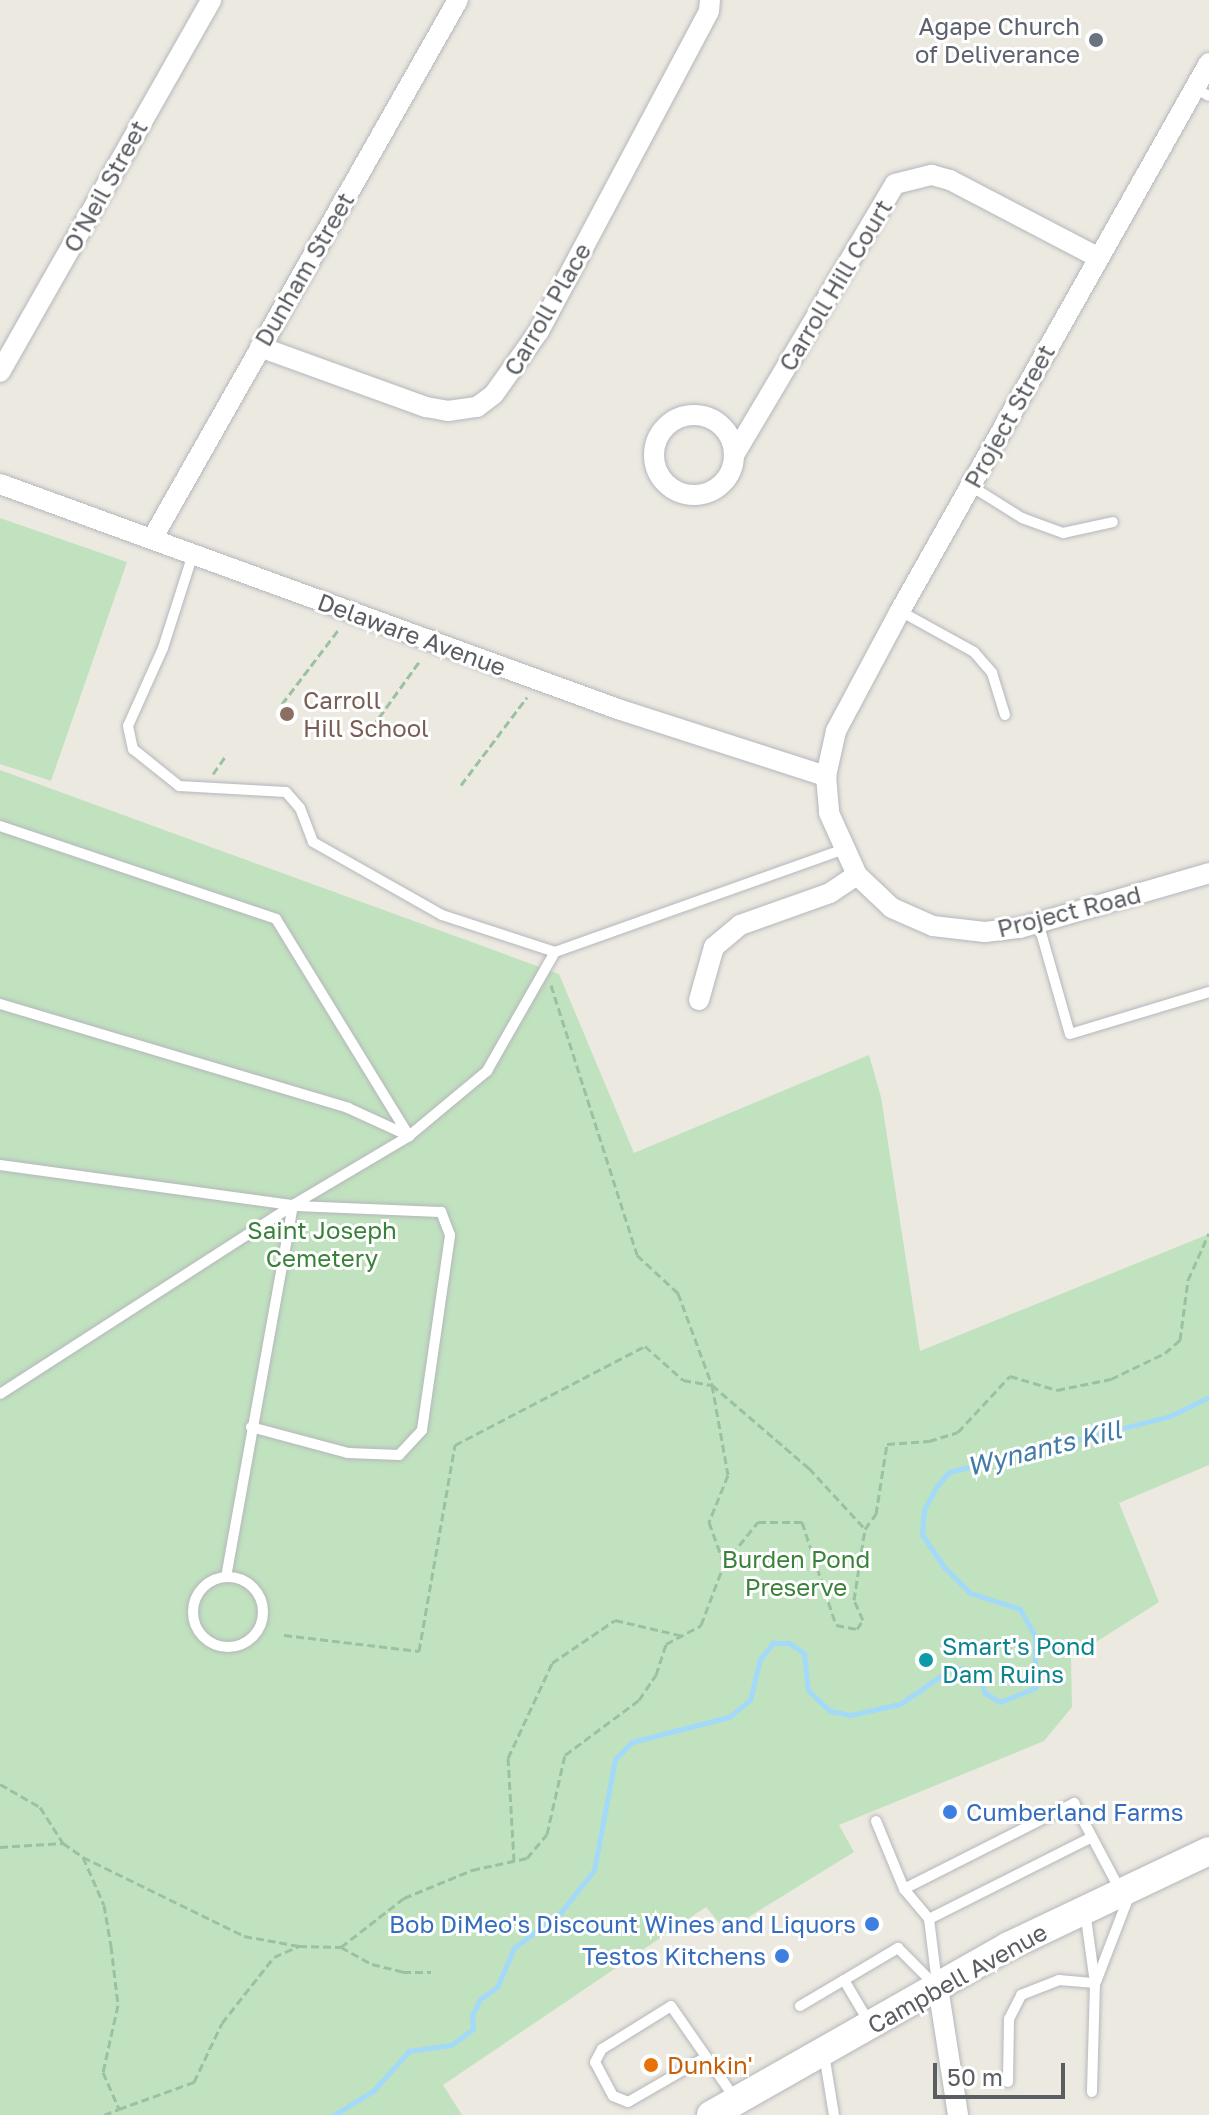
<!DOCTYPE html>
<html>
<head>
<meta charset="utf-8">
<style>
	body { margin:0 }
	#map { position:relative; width:1209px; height:2115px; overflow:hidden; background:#ece9e1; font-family:"Golos Text",sans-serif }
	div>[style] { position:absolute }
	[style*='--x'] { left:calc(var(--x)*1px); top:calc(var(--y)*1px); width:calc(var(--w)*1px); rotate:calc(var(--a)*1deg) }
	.green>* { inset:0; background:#c1e2bf }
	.stream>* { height:5px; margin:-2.5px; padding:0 2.5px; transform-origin:2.5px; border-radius:2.5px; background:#a3d9f9 }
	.path>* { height:3px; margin-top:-1.5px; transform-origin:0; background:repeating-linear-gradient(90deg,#99c2a2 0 8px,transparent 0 12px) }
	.roads { filter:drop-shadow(0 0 2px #b4b7bb) drop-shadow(0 0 2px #b4b7bb) }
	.lane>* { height:10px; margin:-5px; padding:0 5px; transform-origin:5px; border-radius:5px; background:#fff }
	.lane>.ring { margin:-5px; padding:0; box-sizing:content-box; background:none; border:10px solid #fff; border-radius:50% }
	.street>* { height:20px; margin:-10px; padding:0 10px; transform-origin:10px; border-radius:10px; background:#fff }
	.street>.ring { margin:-10px; padding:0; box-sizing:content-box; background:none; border:20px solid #fff; border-radius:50% }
	.secondary>* { height:28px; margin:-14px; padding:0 14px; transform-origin:14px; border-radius:14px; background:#fff }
	.dots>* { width:22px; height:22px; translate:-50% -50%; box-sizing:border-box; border:4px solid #fff; border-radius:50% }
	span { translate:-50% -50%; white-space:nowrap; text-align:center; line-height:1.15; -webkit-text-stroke:6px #fff; paint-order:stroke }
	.worship-label { font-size:24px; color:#5b616d }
	.right { translate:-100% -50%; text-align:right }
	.street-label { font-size:24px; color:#5a5d61 }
	.education-label { font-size:24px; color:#785e54 }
	.left { translate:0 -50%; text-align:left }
	.park-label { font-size:24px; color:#3a8139 }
	.culture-label { font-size:24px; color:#0d838f }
	.shop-label { font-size:24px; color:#366cbe }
	.food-label { font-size:24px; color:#c56008 }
	.water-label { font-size:26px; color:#427baa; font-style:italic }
	.scale { position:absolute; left:933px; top:2063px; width:132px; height:36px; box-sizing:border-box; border:4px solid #5a5d61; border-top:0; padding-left:10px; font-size:24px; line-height:28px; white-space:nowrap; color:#5a5d61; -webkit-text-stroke:6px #fff; paint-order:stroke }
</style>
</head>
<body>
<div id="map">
	<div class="green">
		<i style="clip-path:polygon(0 518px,127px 562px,51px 781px,0 764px)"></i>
		<i style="clip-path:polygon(0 770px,559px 974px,634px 1153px,869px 1055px,881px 1097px,920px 1351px,1209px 1234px,1209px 1465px,1119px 1503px,1159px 1602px,1071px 1658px,1072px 1707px,1044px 1741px,839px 1825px,854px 1852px,726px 1931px,706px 1907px,443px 2085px,462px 2115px,0 2115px)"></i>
	</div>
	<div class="stream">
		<i style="--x:334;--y:2115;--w:46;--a:-31.6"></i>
		<i style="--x:373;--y:2091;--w:54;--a:-48"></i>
		<i style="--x:409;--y:2051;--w:42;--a:-8.1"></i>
		<i style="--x:451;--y:2045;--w:27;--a:-36"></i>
		<i style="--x:473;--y:2029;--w:13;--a:-94"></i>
		<i style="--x:472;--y:2016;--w:19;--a:-65"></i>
		<i style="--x:480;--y:1999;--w:21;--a:-35"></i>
		<i style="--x:497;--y:1987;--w:43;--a:-66.4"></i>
		<i style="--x:514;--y:1948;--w:59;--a:-37.5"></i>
		<i style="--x:561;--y:1912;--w:53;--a:-51.8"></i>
		<i style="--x:594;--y:1870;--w:113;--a:-79.3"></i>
		<i style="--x:615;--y:1759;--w:24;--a:-45"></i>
		<i style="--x:632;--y:1742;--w:100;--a:-14.5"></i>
		<i style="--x:729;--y:1717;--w:27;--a:-39"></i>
		<i style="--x:750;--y:1700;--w:42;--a:-76.3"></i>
		<i style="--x:760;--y:1659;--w:21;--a:-51"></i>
		<i style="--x:773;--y:1643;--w:16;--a:0"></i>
		<i style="--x:789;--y:1643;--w:18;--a:34"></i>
		<i style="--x:804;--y:1653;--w:37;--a:84"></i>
		<i style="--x:808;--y:1690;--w:30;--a:44"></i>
		<i style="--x:830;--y:1711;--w:21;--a:11"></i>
		<i style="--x:851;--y:1715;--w:50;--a:-12.7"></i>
		<i style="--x:900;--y:1704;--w:58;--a:-34.5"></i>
		<i style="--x:948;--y:1671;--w:14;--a:-12"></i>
		<i style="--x:962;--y:1668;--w:16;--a:15"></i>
		<i style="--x:977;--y:1672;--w:22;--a:69"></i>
		<i style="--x:985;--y:1693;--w:17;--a:31"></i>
		<i style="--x:1000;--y:1702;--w:38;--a:-22"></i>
		<i style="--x:1035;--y:1688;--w:52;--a:-90"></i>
		<i style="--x:1035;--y:1636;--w:31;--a:-119"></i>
		<i style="--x:1020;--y:1609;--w:52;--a:-162.3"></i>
		<i style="--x:970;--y:1593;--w:37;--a:-135"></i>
		<i style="--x:944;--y:1567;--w:40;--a:-124"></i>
		<i style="--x:922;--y:1534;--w:24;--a:-85"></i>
		<i style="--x:924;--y:1510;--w:26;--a:-62"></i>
		<i style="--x:936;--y:1487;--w:20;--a:-49"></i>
		<i style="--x:949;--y:1472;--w:228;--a:-14.2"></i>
		<i style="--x:1170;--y:1416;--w:43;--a:-26"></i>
	</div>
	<div class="path">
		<i style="--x:282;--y:704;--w:94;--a:-52.8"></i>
		<i style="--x:365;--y:737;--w:96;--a:-54.3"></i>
		<i style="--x:213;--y:774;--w:24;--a:-55"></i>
		<i style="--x:461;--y:785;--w:110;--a:-53.1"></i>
		<i style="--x:551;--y:985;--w:283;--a:72.3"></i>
		<i style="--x:637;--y:1255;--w:56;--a:42.8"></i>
		<i style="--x:678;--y:1293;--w:98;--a:69.7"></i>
		<i style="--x:712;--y:1385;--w:128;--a:40.6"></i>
		<i style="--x:809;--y:1468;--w:83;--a:47.4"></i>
		<i style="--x:284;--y:1635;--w:136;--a:6.8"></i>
		<i style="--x:419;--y:1651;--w:209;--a:-80.1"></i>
		<i style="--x:455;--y:1445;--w:214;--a:-27.5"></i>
		<i style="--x:645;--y:1346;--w:51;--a:41.8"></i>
		<i style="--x:683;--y:1380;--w:29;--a:10"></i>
		<i style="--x:712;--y:1385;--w:91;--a:79.9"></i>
		<i style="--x:728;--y:1475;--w:51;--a:112"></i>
		<i style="--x:709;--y:1522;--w:45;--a:70.3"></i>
		<i style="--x:0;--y:1784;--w:46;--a:29.9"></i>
		<i style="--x:40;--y:1807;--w:43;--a:57.4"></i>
		<i style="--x:0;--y:1847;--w:63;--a:-3.6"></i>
		<i style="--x:63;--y:1843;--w:24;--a:35"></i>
		<i style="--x:83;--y:1857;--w:52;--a:66.4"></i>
		<i style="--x:104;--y:1905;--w:42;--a:80.3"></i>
		<i style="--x:111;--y:1946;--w:59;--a:83.2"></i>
		<i style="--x:118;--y:2005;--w:69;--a:102.6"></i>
		<i style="--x:103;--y:2072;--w:40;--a:66.6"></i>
		<i style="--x:119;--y:2109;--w:80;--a:-19.8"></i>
		<i style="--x:194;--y:2082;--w:65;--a:-64.6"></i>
		<i style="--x:222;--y:2023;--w:84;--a:-51.8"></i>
		<i style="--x:274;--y:1957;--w:27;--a:-24"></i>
		<i style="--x:299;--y:1946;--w:42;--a:1.4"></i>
		<i style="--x:341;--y:1947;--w:80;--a:-37.9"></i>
		<i style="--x:404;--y:1898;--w:74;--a:-22.4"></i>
		<i style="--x:472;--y:1870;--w:56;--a:-12.3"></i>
		<i style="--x:527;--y:1858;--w:31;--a:-50"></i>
		<i style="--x:547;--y:1834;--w:81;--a:-77.2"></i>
		<i style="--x:565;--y:1755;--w:92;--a:-36.6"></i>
		<i style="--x:639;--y:1700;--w:30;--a:-56"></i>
		<i style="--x:656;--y:1675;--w:33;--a:-72"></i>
		<i style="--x:666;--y:1644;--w:40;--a:-28"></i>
		<i style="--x:701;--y:1625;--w:65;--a:-69.3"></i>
		<i style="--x:724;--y:1564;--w:54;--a:-51"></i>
		<i style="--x:758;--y:1522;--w:44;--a:0"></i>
		<i style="--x:802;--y:1522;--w:108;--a:71.7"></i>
		<i style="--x:836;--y:1625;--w:21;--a:11"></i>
		<i style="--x:857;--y:1629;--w:11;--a:-56"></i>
		<i style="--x:863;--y:1620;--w:22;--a:-114"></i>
		<i style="--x:854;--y:1600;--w:72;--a:-81.2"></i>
		<i style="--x:865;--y:1529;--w:19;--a:-54"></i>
		<i style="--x:876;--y:1514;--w:71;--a:-81.1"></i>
		<i style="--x:887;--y:1444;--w:42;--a:-4.1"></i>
		<i style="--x:929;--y:1441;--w:30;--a:-17"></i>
		<i style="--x:958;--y:1432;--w:76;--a:-47.1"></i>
		<i style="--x:1010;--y:1376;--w:49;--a:16.6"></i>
		<i style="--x:1057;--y:1390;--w:55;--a:-11.5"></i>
		<i style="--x:1111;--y:1379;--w:60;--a:-25.7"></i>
		<i style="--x:1165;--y:1353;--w:20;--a:-41"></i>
		<i style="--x:1180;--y:1340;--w:61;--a:-82.4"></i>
		<i style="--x:1188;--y:1280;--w:51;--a:-65.9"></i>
		<i style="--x:83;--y:1857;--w:179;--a:26.1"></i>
		<i style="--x:244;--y:1936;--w:56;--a:10.3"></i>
		<i style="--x:514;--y:1861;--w:103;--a:-93.3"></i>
		<i style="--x:508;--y:1758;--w:105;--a:-65.1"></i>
		<i style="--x:552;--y:1663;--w:76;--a:-34.3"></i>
		<i style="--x:615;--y:1620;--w:71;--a:13.1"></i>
		<i style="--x:341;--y:1947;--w:35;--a:29"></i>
		<i style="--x:372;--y:1964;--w:32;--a:14"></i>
		<i style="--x:403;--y:1972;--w:28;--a:0"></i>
		<i style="--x:104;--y:2115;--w:16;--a:-22"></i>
	</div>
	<div class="roads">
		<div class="lane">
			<i style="--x:1195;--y:88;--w:16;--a:30"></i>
			<i style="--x:971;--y:486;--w:60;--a:32.1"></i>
			<i style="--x:1022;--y:518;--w:44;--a:20.1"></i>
			<i style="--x:1063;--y:533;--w:51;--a:-12.4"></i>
			<i style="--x:193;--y:554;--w:99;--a:107.7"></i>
			<i style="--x:163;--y:648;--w:85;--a:114.2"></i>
			<i style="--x:128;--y:726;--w:24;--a:78"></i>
			<i style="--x:133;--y:749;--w:59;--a:38.8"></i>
			<i style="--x:179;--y:786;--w:107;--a:3.2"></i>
			<i style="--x:286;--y:792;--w:21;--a:49"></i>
			<i style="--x:300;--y:808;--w:36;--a:69"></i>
			<i style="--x:313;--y:842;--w:148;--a:29.5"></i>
			<i style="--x:442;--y:915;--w:119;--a:18.1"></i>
			<i style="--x:555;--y:952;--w:305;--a:-19.6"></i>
			<i style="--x:900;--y:611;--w:85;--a:29"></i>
			<i style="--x:974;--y:652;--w:28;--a:49"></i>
			<i style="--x:992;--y:673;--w:44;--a:72.8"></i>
			<i style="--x:0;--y:826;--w:291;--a:18.6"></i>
			<i style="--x:276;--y:919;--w:255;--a:58.5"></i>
			<i style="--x:1038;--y:922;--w:116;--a:74.1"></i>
			<i style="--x:1070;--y:1034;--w:145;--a:-16.8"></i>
			<i style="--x:0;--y:1004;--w:363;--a:16.6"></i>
			<i style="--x:348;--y:1108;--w:65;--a:24.6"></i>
			<i style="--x:0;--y:1165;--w:296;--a:7.8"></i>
			<i style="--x:293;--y:1205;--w:135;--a:-30.7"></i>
			<i style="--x:409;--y:1136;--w:102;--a:-39.8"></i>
			<i style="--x:487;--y:1071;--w:137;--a:-60.3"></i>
			<i style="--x:0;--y:1394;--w:349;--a:-32.8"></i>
			<i style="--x:293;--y:1205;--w:377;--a:100.2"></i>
			<i style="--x:251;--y:1427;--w:100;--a:15"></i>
			<i style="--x:348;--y:1453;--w:51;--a:2.2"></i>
			<i style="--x:399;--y:1455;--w:34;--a:-47"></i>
			<i style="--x:422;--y:1430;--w:197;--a:-81.8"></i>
			<i style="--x:450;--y:1235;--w:25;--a:-111"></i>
			<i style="--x:441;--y:1212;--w:146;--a:-177.6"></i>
			<i class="ring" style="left:193px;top:1577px;width:60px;height:60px"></i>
			<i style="--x:876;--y:1821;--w:74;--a:67.6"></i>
			<i style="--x:904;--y:1889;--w:39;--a:50"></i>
			<i style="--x:929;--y:1919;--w:64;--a:82.9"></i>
			<i style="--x:904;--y:1889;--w:191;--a:-26.8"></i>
			<i style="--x:1074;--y:1803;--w:98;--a:62.1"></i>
			<i style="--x:1085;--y:1911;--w:73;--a:82.1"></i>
			<i style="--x:1095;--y:1983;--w:109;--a:91.6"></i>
			<i style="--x:929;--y:1919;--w:182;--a:-26.7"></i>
			<i style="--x:1096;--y:1982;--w:92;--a:-69"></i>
			<i style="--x:800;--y:2006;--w:51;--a:-30.6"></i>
			<i style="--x:870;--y:2024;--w:51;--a:-120.6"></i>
			<i style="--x:844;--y:1980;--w:63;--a:-30.7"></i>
			<i style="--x:898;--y:1948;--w:54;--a:45"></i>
			<i style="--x:824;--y:2054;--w:62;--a:80.7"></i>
			<i style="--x:706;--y:2057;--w:90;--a:150"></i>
			<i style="--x:628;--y:2102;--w:16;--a:-158"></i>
			<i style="--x:613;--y:2096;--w:38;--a:-118"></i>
			<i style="--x:595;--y:2062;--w:15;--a:-62"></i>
			<i style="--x:602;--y:2049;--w:81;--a:-31.9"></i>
			<i style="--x:671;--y:2006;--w:111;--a:55.3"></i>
			<i style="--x:1008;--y:2082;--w:63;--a:-89.1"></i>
			<i style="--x:1009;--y:2019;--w:27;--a:-63"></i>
			<i style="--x:1021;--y:1995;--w:41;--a:-21.5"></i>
			<i style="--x:1059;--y:1980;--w:36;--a:5"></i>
		</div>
		<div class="street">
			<i style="--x:1209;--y:63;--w:629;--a:119.42"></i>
			<i style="--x:900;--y:611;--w:136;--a:118.1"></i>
			<i style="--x:836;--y:731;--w:46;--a:102.5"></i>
			<i style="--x:826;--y:776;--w:37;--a:85"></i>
			<i style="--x:829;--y:813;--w:68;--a:65.7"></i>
			<i style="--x:857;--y:875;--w:48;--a:43.3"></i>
			<i style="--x:892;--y:908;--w:45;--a:23.7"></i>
			<i style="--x:933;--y:926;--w:52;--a:6.6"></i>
			<i style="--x:985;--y:932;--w:35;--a:-7"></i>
			<i style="--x:1020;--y:928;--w:197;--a:-16.2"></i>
			<i style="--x:260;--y:347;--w:177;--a:19.9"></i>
			<i style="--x:426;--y:407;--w:22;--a:10"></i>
			<i style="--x:448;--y:411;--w:29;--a:-8"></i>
			<i style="--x:477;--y:407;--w:21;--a:-37"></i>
			<i style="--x:494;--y:394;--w:77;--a:-54.5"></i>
			<i style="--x:539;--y:331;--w:362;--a:-62"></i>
			<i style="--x:709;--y:11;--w:11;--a:-85"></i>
			<i style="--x:0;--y:372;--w:428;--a:-60.4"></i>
			<i class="ring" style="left:654px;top:415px;width:60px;height:60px"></i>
			<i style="--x:734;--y:455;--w:315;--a:-59.3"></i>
			<i style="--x:895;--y:184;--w:38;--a:-14"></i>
			<i style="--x:932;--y:175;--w:19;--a:16"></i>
			<i style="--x:950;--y:180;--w:166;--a:27.6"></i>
			<i style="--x:0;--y:484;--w:658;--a:20.01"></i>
			<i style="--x:618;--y:709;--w:219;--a:17.9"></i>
			<i style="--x:152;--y:539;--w:620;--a:-60.42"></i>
			<i style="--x:699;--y:1000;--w:55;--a:-74.2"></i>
			<i style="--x:714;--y:947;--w:34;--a:-40"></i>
			<i style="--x:740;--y:925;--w:96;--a:-19.6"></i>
			<i style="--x:830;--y:893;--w:32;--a:-34"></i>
			<i style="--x:938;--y:1987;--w:130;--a:81.1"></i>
		</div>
		<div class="secondary">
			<i style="--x:711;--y:2115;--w:343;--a:-29.6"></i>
			<i style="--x:1009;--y:1946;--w:221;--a:-25.4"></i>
		</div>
	</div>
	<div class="dots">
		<i style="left:1096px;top:40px;background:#6b7280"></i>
		<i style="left:287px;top:714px;background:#8d6e63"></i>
		<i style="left:926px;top:1660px;background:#0f9aa8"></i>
		<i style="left:950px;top:1812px;background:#3f7fe0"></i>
		<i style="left:872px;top:1924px;background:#3f7fe0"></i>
		<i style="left:782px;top:1956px;background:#3f7fe0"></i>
		<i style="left:651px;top:2065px;background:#e8710a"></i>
	</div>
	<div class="worship-label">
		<span class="right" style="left:1080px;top:40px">Agape Church<br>of Deliverance</span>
	</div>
	<div class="street-label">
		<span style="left:105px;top:186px;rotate:-61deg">O'Neil Street</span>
		<span style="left:304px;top:269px;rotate:-60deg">Dunham Street</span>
		<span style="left:835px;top:285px;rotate:-59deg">Carroll Hill Court</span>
		<span style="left:547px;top:309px;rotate:-60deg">Carroll Place</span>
		<span style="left:1009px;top:416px;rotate:-61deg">Project Street</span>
		<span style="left:412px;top:634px;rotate:20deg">Delaware Avenue</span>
		<span style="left:1069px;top:911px;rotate:-14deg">Project Road</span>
		<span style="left:957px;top:1978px;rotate:-29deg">Campbell Avenue</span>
	</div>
	<div class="education-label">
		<span class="left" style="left:303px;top:714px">Carroll<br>Hill School</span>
	</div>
	<div class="park-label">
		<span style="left:322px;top:1244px">Saint Joseph<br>Cemetery</span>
		<span style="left:796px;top:1573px">Burden Pond<br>Preserve</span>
	</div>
	<div class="culture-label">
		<span class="left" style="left:942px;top:1660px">Smart's Pond<br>Dam Ruins</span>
	</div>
	<div class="shop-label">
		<span class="left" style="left:966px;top:1812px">Cumberland Farms</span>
		<span class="right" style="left:856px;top:1924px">Bob DiMeo's Discount Wines and Liquors</span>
		<span class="right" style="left:766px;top:1956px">Testos Kitchens</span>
	</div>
	<div class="food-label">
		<span class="left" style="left:667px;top:2065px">Dunkin'</span>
	</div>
	<div class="water-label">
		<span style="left:1044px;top:1448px;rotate:-14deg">Wynants Kill</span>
	</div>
	<div class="scale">50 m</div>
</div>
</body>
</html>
